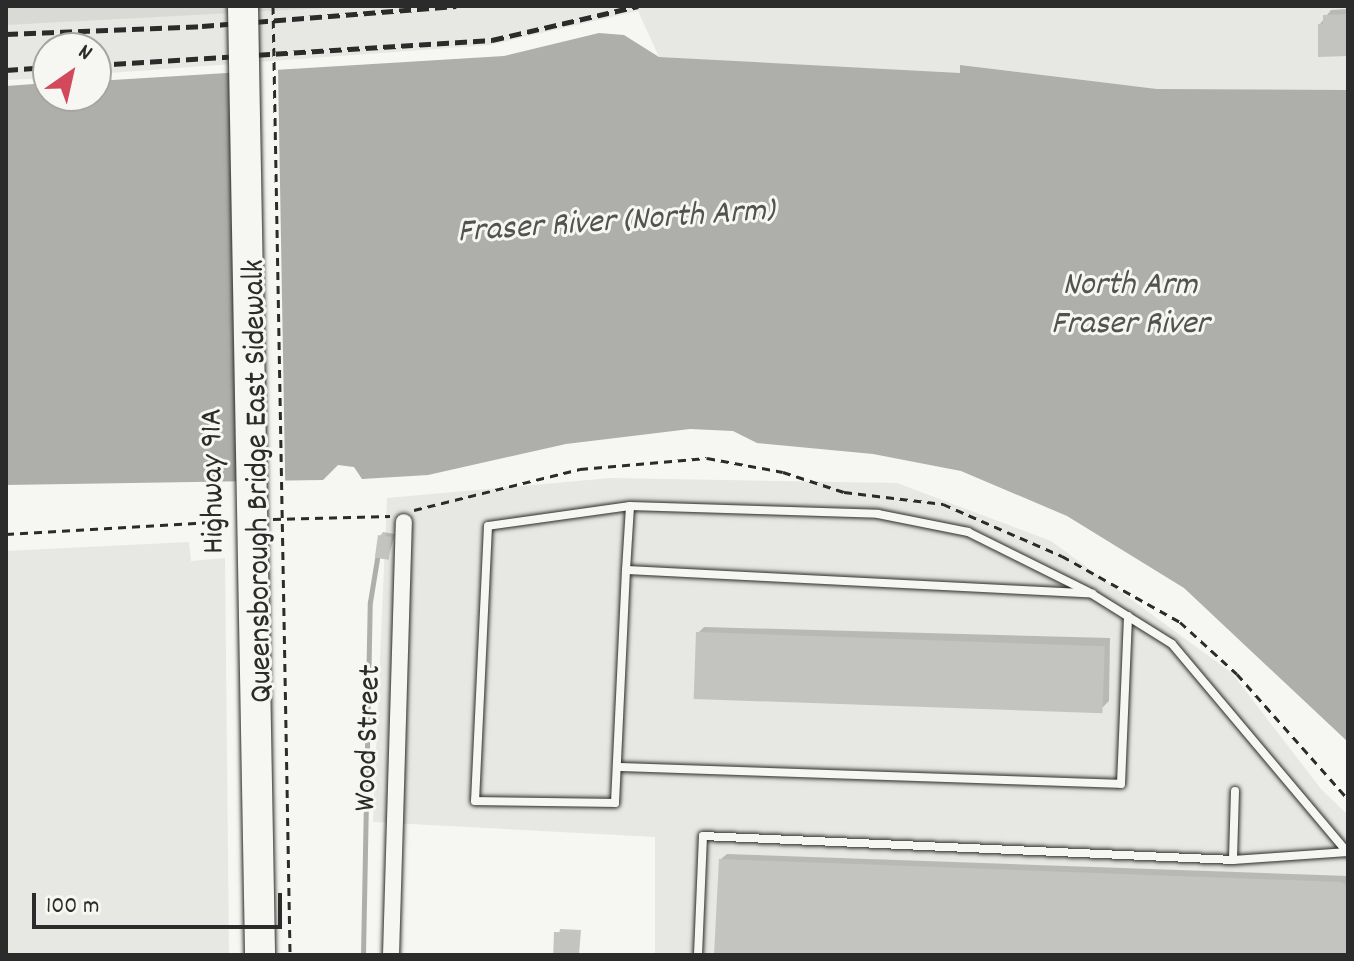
<!DOCTYPE html>
<html>
<head>
<meta charset="utf-8">
<style>
	body { margin:0 }
	#map { position:relative; width:1354px; height:961px; overflow:hidden; background:#f6f6f2; font-family:Dekko,sans-serif }
	div>[style] { position:absolute }
	[style*='--x'] { left:calc(var(--x)*1px); top:calc(var(--y)*1px); width:calc(var(--w)*1px); rotate:calc(var(--a)*1deg) }
	.built>* { inset:0; background:#e7e7e3 }
	.green>* { inset:0; background:#d9d9d5 }
	.water>* { inset:0; background:#aeaeab }
	.pier>* { inset:0; background:#f6f6f2; transform-origin:0 0 }
	.shadow>* { inset:0; background:#0003 }
	.stream>* { height:5px; margin:-2.5px; padding:0 2.5px; transform-origin:2.5px; border-radius:2.5px; background:#aeaeab }
	.building>* { inset:0; background:#c3c3c0; transform-origin:0 0 }
	.path>* { height:3px; margin-top:-1.5px; transform-origin:0; background:repeating-linear-gradient(90deg,#2b2b2b 0 8px,transparent 0 14px) }
	.roads { filter:drop-shadow(0 0 2px #2b2b2b) drop-shadow(0 0 2px #2b2b2b) }
	.service>* { height:8px; margin:-4px; padding:0 4px; transform-origin:4px; border-radius:4px; background:#f6f6f2 }
	.minor>* { height:16px; margin:-8px; padding:0 8px; transform-origin:8px; border-radius:8px; background:#f6f6f2 }
	.rail>* { height:5px; margin-top:-2.5px; transform-origin:0; background:repeating-linear-gradient(90deg,#2b2b2b 0 12px,transparent 0 18px) }
	.path-bridge>* { height:3px; margin-top:-1.5px; transform-origin:0; background:repeating-linear-gradient(90deg,#2b2b2b 0 8px,transparent 0 14px) }
	.bridges { filter:drop-shadow(0 0 2px #2b2b2b) drop-shadow(0 0 2px #2b2b2b) }
	.motorway-bridge>* { height:30px; margin:-15px; padding:0 15px; transform-origin:15px; border-radius:15px; background:#f6f6f2 }
	span { translate:-50% -50%; white-space:nowrap; text-align:center; line-height:1.15; -webkit-text-stroke:6px #f6f6f2; paint-order:stroke }
	.street-label { font-size:32px; color:#2b2b2b }
	.water-label { font-size:34px; color:#525251; font-style:italic }
	.frame { position:absolute; inset:0; border:8px solid #2b2b2b; pointer-events:none }
	.north { position:absolute; left:32px; top:32px; width:80px; height:80px; box-sizing:border-box; background:#f6f6f2; border:2px solid #a5a5a2; border-radius:50%; rotate:34deg; font-size:22px; font-weight:700; line-height:32px; text-align:center; color:#2b2b2b }
	.north::after { content:''; display:block; margin:auto; width:28px; height:36px; background:#d1495b; clip-path:polygon(50% 0,100% 100%,50% 72%,0 100%) }
	.scale { position:absolute; left:32px; top:893px; width:250px; height:36px; box-sizing:border-box; border:4px solid #2b2b2b; border-top:0; padding-left:10px; font-size:24px; line-height:28px; white-space:nowrap; color:#2b2b2b; -webkit-text-stroke:6px #f6f6f2; paint-order:stroke }
</style>
</head>
<body>
<div id="map">
	<div class="built">
		<i style="clip-path:polygon(6px 6px,1348px 6px,1348px 90px,1156px 89px,960px 65px,961px 74px,659px 57px,638px 11px,490px 45px,96px 74px,96px 48px,48px 48px,48px 78px,6px 80px)"></i>
		<i style="clip-path:polygon(610px 478px,897px 483px,1051px 541px,1232px 673px,1321px 789px,1348px 815px,1348px 955px,655px 955px,655px 837px,373px 822px,387px 498px)"></i>
		<i style="clip-path:polygon(189px 542px,191px 561px,225px 558px,229px 955px,6px 955px,6px 551px)"></i>
	</div>
	<div class="green">
		<i style="clip-path:polygon(6px 6px,362px 6px,6px 25px)"></i>
	</div>
	<div class="water">
		<i style="clip-path:polygon(599px 33px,624px 35px,659px 57px,960px 73px,960px 65px,1157px 89px,1348px 90px,1348px 742px,1184px 588px,1067px 516px,961px 471px,873px 454px,757px 443px,733px 431px,690px 429px,566px 444px,428px 475px,362px 479px,354px 467px,338px 465px,323px 480px,6px 485px,6px 86px,48px 83px,48px 96px,96px 96px,96px 81px,504px 56px)"></i>
	</div>
	<div class="pier">
		<i style="left:278px;top:68px;width:417px;height:49px;rotate:89deg"></i>
	</div>
	<div class="shadow">
		<i style="clip-path:polygon(1348px 9px,1348px 54px,1320px 24px,1331px 10px)"></i>
		<i style="clip-path:polygon(383px 532px,395px 534px,388px 558px,380px 536px)"></i>
		<i style="clip-path:polygon(704px 627px,1110px 638px,1109px 701px,1103px 707px,698px 633px)"></i>
		<i style="clip-path:polygon(727px 854px,1348px 876px,1348px 955px,716px 955px,721px 859px)"></i>
		<i style="clip-path:polygon(560px 929px,581px 930px,579px 955px,555px 955px)"></i>
	</div>
	<div class="stream">
		<i style="--x:363;--y:955;--w:353;--a:-88.9"></i>
		<i style="--x:370;--y:602;--w:44;--a:-80.8"></i>
	</div>
	<div class="building">
		<i style="clip-path:polygon(1348px 14px,1348px 56px,1318px 57px,1318px 24px,1323px 24px,1323px 15px)"></i>
		<i style="left:378px;top:535px;width:14px;height:23px;rotate:8deg"></i>
		<i style="left:696px;top:632px;width:409px;height:67px;rotate:2deg"></i>
		<i style="clip-path:polygon(719px 859px,1342px 882px,1348px 887px,1348px 955px,714px 955px)"></i>
		<i style="left:554px;top:932px;width:24px;height:23px;rotate:2deg"></i>
	</div>
	<div class="path">
		<i style="--x:414;--y:510;--w:171;--a:-13.9"></i>
		<i style="--x:580;--y:469;--w:127;--a:-5"></i>
		<i style="--x:707;--y:458;--w:77;--a:10.4"></i>
		<i style="--x:783;--y:472;--w:64;--a:18.2"></i>
		<i style="--x:844;--y:492;--w:100;--a:6.9"></i>
		<i style="--x:943;--y:504;--w:130;--a:23.6"></i>
		<i style="--x:1062;--y:556;--w:135;--a:29.2"></i>
		<i style="--x:1180;--y:622;--w:77;--a:42.4"></i>
		<i style="--x:1237;--y:674;--w:167;--a:48.4"></i>
		<i style="--x:273;--y:519;--w:117;--a:-1.5"></i>
		<i style="--x:6;--y:534;--w:224;--a:-3.3"></i>
	</div>
	<div class="roads">
		<div class="service">
			<i style="--x:630;--y:506;--w:248;--a:1.8"></i>
			<i style="--x:878;--y:514;--w:92;--a:11.3"></i>
			<i style="--x:968;--y:532;--w:135;--a:26.4"></i>
			<i style="--x:626;--y:570;--w:64;--a:-86.4"></i>
			<i style="--x:630;--y:506;--w:143;--a:172"></i>
			<i style="--x:488;--y:526;--w:275;--a:92.7"></i>
			<i style="--x:475;--y:801;--w:140;--a:0.8"></i>
			<i style="--x:615;--y:803;--w:233;--a:-87.3"></i>
			<i style="--x:626;--y:570;--w:467;--a:2.9"></i>
			<i style="--x:1092;--y:594;--w:94;--a:32"></i>
			<i style="--x:1172;--y:644;--w:273;--a:49.9"></i>
			<i style="--x:617;--y:767;--w:504;--a:1.93"></i>
			<i style="--x:1121;--y:784;--w:168;--a:-87.6"></i>
			<i style="--x:1235;--y:791;--w:69;--a:91.7"></i>
			<i style="--x:1233;--y:860;--w:115;--a:-4"></i>
			<i style="--x:698;--y:955;--w:119;--a:-87.6"></i>
			<i style="--x:703;--y:836;--w:531;--a:2.59"></i>
		</div>
		<div class="minor">
			<i style="--x:391;--y:955;--w:433;--a:-88.3"></i>
		</div>
	</div>
	<div class="rail">
		<i style="--x:6;--y:34;--w:196;--a:-2.3"></i>
		<i style="--x:202;--y:26;--w:255;--a:-4.5"></i>
		<i style="--x:96;--y:65;--w:397;--a:-3.6"></i>
		<i style="--x:492;--y:40;--w:150;--a:-13.1"></i>
		<i style="--x:6;--y:70;--w:42;--a:-4.1"></i>
	</div>
	<div class="path-bridge">
		<i style="--x:273;--y:6;--w:949;--a:88.97"></i>
	</div>
	<div class="bridges">
		<div class="motorway-bridge">
			<i style="--x:243;--y:6;--w:949;--a:88.97"></i>
		</div>
	</div>
	<div class="street-label">
		<span style="left:215px;top:481px;rotate:-91deg">Highway 91A</span>
		<span style="left:260px;top:481px;rotate:-91deg">Queensborough Bridge East Sidewalk</span>
		<span style="left:370px;top:738px;rotate:-88deg">Wood Street</span>
	</div>
	<div class="water-label">
		<span style="left:616px;top:223px;rotate:-4deg">Fraser River (North Arm)</span>
		<span style="left:1130px;top:306px">North Arm<br>Fraser River</span>
	</div>
	<div class="frame"></div>
	<div class="north">N</div>
	<div class="scale">100 m</div>
</div>
</body>
</html>
